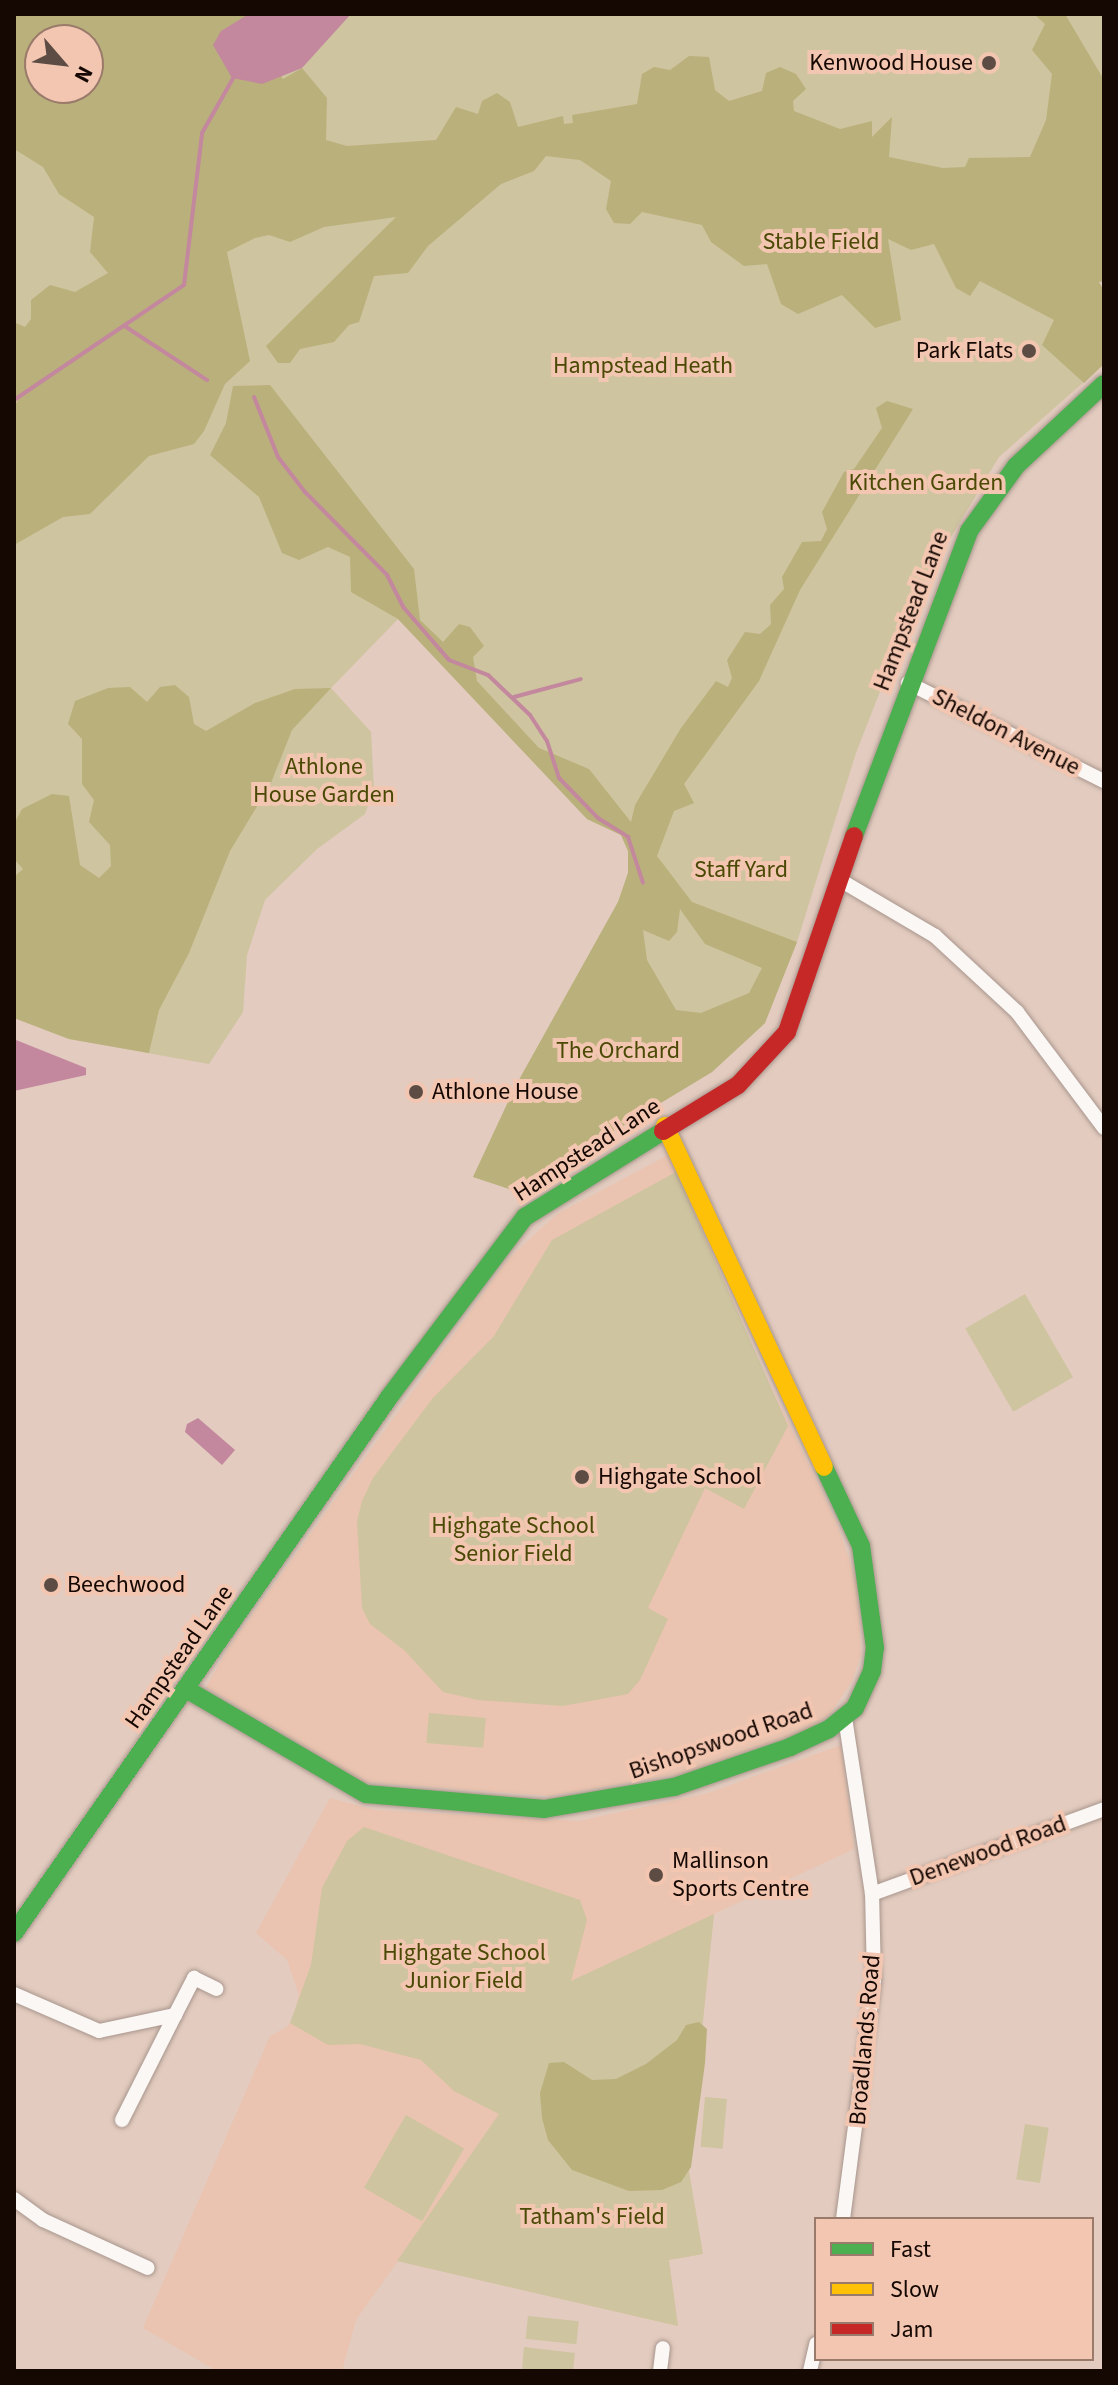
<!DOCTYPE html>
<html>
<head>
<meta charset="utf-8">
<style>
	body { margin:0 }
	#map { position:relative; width:1118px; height:2385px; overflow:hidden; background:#e3cbbf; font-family:"Source Sans 3",sans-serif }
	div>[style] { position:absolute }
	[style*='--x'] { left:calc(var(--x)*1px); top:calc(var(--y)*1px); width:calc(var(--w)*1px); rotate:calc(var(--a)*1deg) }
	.built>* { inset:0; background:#eac4b0 }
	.green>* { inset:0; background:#cec49f; transform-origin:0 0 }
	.forest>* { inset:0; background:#bab07c }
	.water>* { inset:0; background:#c3879e }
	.stream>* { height:4px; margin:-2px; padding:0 2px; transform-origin:2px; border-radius:2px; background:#c3879e }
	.roads { filter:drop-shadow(0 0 2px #a8968d) drop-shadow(0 0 2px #a8968d) }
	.street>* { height:14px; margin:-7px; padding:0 7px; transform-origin:7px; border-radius:7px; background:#fbf7f5 }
	.fast>* { height:18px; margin:-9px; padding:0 9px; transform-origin:9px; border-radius:9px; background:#4caf50 }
	.slow>* { height:18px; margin:-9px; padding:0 9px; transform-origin:9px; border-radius:9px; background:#ffc107 }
	.jam>* { height:18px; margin:-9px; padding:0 9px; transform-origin:9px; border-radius:9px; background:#c62828 }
	.dots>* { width:22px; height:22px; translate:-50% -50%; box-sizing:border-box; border:4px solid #f2c6b0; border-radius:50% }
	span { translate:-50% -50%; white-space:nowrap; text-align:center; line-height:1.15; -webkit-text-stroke:8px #f2c6b0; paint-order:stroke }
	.poi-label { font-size:24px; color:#150702 }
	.right { translate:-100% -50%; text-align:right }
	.left { translate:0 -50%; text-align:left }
	.park-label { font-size:24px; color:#4a4905 }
	.street-label { font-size:24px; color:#150702 }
	.frame { position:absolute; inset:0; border:16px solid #150702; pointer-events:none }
	.legend { position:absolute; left:814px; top:2217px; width:280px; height:144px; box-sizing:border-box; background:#f2c6b0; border:2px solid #9a7a6a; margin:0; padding:10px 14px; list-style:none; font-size:24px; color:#150702 }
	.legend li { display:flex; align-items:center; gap:16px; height:40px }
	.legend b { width:40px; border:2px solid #9a7a6a }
	.north { position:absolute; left:24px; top:24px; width:80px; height:80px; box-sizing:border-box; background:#f2c6b0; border:2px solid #9a7a6a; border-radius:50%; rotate:118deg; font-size:22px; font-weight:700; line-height:32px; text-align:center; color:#150702 }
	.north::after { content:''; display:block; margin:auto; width:28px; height:36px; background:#5d4c44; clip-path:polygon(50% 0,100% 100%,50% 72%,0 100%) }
</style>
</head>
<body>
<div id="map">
	<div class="built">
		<i style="clip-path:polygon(668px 1155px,726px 1294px,836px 1521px,857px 1582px,861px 1655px,852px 1681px,830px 1714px,810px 1729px,685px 1773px,550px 1796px,363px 1782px,206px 1687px,229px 1647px,508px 1259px,557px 1214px)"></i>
		<i style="clip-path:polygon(841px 1745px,854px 1849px,714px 1914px,688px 2166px,703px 2254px,669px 2260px,678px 2326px,398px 2261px,356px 2320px,342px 2371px,217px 2371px,143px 2328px,270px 2036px,287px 2027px,294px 2017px,299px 1995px,287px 1960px,256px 1933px,330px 1798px,375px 1810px,578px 1821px,705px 1794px)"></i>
	</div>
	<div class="green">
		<i style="clip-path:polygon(evenodd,14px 14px,1104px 14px,1104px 281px,1099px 282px,1104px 291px,1104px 364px,999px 457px,920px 589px,856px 753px,797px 942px,765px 1023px,712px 1072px,535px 1179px,524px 1194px,473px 1177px,515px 1087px,618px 902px,628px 873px,628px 851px,621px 835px,587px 819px,398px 619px,331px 688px,371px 732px,374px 790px,365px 814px,317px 849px,265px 900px,247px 955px,243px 1012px,209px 1064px,69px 1039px,14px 1018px,14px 14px,40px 40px,88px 40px,88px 88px,40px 88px,40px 40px)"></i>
		<i style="clip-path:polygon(676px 1172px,788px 1426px,744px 1509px,705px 1488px,648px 1608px,668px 1619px,640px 1680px,628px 1694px,563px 1706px,478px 1700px,443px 1692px,404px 1650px,370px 1624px,362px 1608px,357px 1521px,362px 1501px,373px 1478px,432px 1399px,494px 1336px,552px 1240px)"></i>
		<i style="left:1025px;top:1294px;width:96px;height:69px;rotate:60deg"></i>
		<i style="left:429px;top:1713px;width:57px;height:30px;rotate:5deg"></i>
		<i style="clip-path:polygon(364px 1827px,580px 1900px,587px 1920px,571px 1981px,714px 1914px,688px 2166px,703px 2254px,669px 2260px,678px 2326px,397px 2261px,499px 2114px,454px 2091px,421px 2060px,360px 2044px,328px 2045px,290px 2023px,311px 1965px,322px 1888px,347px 1841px)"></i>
		<i style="left:705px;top:2097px;width:22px;height:50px;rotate:5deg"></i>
		<i style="left:406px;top:2115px;width:67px;height:84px;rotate:30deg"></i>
		<i style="left:1025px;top:2124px;width:24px;height:56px;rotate:9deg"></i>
		<i style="left:528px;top:2316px;width:51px;height:23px;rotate:6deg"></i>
		<i style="clip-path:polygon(524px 2347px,575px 2353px,573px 2371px,522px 2370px)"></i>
	</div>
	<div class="forest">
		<i style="clip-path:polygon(evenodd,14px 14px,249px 14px,244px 19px,283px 79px,302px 68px,327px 98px,326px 140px,347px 146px,436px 140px,456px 107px,478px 114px,482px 101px,497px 93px,510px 102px,518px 127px,563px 116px,564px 124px,573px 123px,572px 115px,637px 104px,642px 74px,654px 67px,670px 70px,689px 56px,709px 57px,715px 90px,729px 101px,762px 91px,766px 73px,780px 67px,796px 74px,806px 89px,793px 101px,794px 111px,840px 129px,872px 121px,872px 137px,892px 117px,889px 157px,943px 168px,965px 167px,969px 158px,1030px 157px,1046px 120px,1052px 74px,1032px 50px,1045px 24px,1034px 14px,1065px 14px,1104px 80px,1104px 281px,1099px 282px,1104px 291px,1104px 364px,1084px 383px,1042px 345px,1054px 320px,980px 281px,970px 296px,956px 288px,934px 244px,911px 250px,888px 239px,901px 320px,875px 328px,842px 295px,798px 314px,781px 304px,767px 264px,744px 266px,711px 242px,702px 225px,642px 212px,630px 224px,614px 223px,606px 209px,611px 181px,580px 160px,546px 156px,534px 171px,501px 184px,428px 246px,408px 273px,374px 276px,359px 322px,349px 325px,334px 342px,300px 349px,290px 363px,278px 363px,266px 346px,396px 217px,324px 227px,290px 242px,269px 235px,255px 238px,227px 252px,250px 361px,225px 384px,204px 431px,194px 444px,149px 456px,90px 514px,63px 517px,14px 545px,14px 407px,19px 398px,14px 394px,14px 322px,25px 327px,31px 319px,31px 300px,50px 285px,75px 292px,108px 273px,90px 252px,94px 217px,59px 194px,43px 167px,14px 149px,14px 14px,40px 40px,88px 40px,88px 88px,40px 88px,40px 40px)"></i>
		<i style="clip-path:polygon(evenodd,270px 385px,414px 569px,420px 620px,443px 642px,459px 624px,470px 627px,484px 646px,473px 657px,477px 681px,539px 748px,589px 769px,631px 822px,635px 805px,681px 728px,716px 681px,728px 687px,732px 678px,727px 660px,745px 632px,760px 634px,771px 624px,770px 605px,784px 589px,782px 577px,802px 542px,821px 541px,827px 529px,822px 512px,844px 472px,854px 469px,882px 428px,876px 408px,887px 401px,913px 409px,800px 590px,759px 681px,684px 784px,694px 803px,674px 811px,657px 856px,692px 902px,797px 942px,765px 1023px,712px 1072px,535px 1179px,524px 1194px,473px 1177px,515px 1087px,618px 902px,628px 873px,628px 851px,621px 835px,587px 819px,398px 619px,351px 592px,350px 557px,328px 547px,299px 560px,282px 553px,259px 497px,210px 455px,226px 423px,233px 386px,270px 385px,680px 909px,705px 944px,762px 968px,749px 993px,701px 1013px,676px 1010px,647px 960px,643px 930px,669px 941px,677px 932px,680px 909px)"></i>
		<i style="clip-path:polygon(175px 685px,189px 697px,194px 724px,206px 731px,255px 703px,295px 689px,331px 688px,292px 730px,271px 783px,230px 851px,189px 953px,159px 1010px,149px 1053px,69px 1039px,14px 1018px,14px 877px,23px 869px,14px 859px,14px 824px,22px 809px,52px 794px,69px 796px,80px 865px,99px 878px,111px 866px,110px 845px,89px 822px,94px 800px,82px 784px,82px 739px,68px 724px,75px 701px,108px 688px,130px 687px,147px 702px,160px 687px)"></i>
		<i style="clip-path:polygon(699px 2022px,707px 2029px,705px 2063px,691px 2167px,681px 2182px,662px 2190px,629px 2191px,572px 2170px,548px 2140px,542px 2118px,540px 2093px,549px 2063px,564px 2062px,592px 2080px,616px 2079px,646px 2064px,677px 2040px,686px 2025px)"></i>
	</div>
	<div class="water">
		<i style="clip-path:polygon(249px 14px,351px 14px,302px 68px,262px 84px,232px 78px,213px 45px,221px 31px)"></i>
		<i style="clip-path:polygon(16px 1040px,86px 1068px,86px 1075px,14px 1091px)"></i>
		<i style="clip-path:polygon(198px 1418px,235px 1450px,222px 1465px,185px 1432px,187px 1424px)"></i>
	</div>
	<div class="stream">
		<i style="--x:126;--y:327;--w:97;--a:33.2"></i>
		<i style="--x:254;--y:397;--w:65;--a:68.2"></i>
		<i style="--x:278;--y:457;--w:44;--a:52.4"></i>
		<i style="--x:305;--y:492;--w:117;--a:45.3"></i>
		<i style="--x:387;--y:575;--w:37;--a:63"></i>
		<i style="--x:404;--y:608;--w:69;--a:49.1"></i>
		<i style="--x:449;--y:660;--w:42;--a:21"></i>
		<i style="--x:488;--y:675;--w:58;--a:43.6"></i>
		<i style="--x:530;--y:715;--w:31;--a:57"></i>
		<i style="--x:547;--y:741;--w:39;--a:72"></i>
		<i style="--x:559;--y:778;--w:56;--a:45.7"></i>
		<i style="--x:598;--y:818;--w:36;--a:32"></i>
		<i style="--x:628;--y:837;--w:48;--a:71.9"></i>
		<i style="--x:14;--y:400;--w:205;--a:-34.1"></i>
		<i style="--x:184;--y:285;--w:153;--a:-83.2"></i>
		<i style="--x:202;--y:133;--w:67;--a:-60.4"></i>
		<i style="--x:514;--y:697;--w:69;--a:-15"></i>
	</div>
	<div class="roads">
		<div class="street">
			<i style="--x:908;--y:683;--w:219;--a:26.6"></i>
			<i style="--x:840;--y:880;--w:110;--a:30.5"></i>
			<i style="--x:935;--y:936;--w:112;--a:42.8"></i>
			<i style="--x:1017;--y:1012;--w:145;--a:53.1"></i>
			<i style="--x:872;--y:1894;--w:247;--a:-20.1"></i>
			<i style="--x:14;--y:1994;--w:93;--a:23.5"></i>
			<i style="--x:99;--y:2031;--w:78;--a:-11.9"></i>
			<i style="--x:175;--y:2015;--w:42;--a:-62.8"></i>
			<i style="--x:194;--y:1978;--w:25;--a:26"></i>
			<i style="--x:122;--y:2120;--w:118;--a:-63.2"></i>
			<i style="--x:14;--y:2199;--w:36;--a:36"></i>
			<i style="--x:43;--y:2220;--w:115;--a:24.6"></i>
			<i style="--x:843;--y:2219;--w:242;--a:-82.6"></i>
			<i style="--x:874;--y:1979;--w:85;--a:-91.3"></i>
			<i style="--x:872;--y:1894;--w:178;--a:-98.7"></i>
			<i style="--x:660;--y:2371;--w:23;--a:-83"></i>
			<i style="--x:810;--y:2371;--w:28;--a:-77"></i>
		</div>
		<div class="fast">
			<i style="--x:854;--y:836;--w:326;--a:-69.3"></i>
			<i style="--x:969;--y:531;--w:80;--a:-54.1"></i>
			<i style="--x:1016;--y:466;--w:120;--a:-43"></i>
			<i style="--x:186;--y:1689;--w:208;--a:30.3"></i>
			<i style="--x:366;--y:1794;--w:179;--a:4.8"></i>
			<i style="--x:544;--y:1809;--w:132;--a:-9.6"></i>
			<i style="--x:674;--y:1787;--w:123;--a:-19"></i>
			<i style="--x:790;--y:1747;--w:43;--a:-24.8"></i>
			<i style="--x:829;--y:1729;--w:33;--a:-39"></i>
			<i style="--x:855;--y:1708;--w:41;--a:-65.3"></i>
			<i style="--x:872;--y:1671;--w:23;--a:-83"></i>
			<i style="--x:875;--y:1648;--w:103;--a:-97.8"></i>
			<i style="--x:861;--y:1546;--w:87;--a:-115.1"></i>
			<i style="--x:14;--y:1933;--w:656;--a:-55"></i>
			<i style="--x:390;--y:1396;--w:224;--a:-53"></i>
			<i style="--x:525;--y:1217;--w:163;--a:-31.9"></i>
		</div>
		<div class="slow">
			<i style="--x:665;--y:1126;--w:376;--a:65"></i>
		</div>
		<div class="jam">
			<i style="--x:663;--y:1131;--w:88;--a:-31.5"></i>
			<i style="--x:738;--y:1085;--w:72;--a:-47.2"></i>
			<i style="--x:787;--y:1032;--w:207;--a:-71.1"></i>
		</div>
	</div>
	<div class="dots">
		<i style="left:989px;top:63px;background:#5d4c44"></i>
		<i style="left:1029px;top:351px;background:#5d4c44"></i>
		<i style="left:416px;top:1092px;background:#5d4c44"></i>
		<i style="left:582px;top:1477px;background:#5d4c44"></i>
		<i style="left:51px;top:1585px;background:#5d4c44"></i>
		<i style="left:656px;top:1875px;background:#5d4c44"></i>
	</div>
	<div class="poi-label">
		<span class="right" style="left:973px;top:63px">Kenwood House</span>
		<span class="right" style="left:1013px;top:351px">Park Flats</span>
		<span class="left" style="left:432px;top:1092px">Athlone House</span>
		<span class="left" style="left:598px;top:1477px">Highgate School</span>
		<span class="left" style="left:67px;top:1585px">Beechwood</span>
		<span class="left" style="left:672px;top:1875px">Mallinson<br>Sports Centre</span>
	</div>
	<div class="park-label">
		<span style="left:821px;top:242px">Stable Field</span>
		<span style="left:643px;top:366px">Hampstead Heath</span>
		<span style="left:926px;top:483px">Kitchen Garden</span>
		<span style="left:324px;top:781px">Athlone<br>House Garden</span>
		<span style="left:741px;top:870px">Staff Yard</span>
		<span style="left:618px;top:1051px">The Orchard</span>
		<span style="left:513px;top:1540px">Highgate School<br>Senior Field</span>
		<span style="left:464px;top:1967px">Highgate School<br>Junior Field</span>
		<span style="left:592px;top:2217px">Tatham's Field</span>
	</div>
	<div class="street-label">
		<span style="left:911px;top:611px;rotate:-69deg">Hampstead Lane</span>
		<span style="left:1006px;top:732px;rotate:27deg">Sheldon Avenue</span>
		<span style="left:587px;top:1150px;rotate:-33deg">Hampstead Lane</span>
		<span style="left:179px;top:1657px;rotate:-55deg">Hampstead Lane</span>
		<span style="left:721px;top:1741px;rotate:-19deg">Bishopswood Road</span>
		<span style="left:988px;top:1851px;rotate:-20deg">Denewood Road</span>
		<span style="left:865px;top:2040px;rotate:-85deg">Broadlands Road</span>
	</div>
	<div class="frame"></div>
	<ul class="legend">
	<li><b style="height:10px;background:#4caf50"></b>Fast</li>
	<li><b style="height:10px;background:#ffc107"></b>Slow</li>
	<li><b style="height:10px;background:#c62828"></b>Jam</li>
	</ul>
	<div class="north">N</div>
</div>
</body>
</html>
